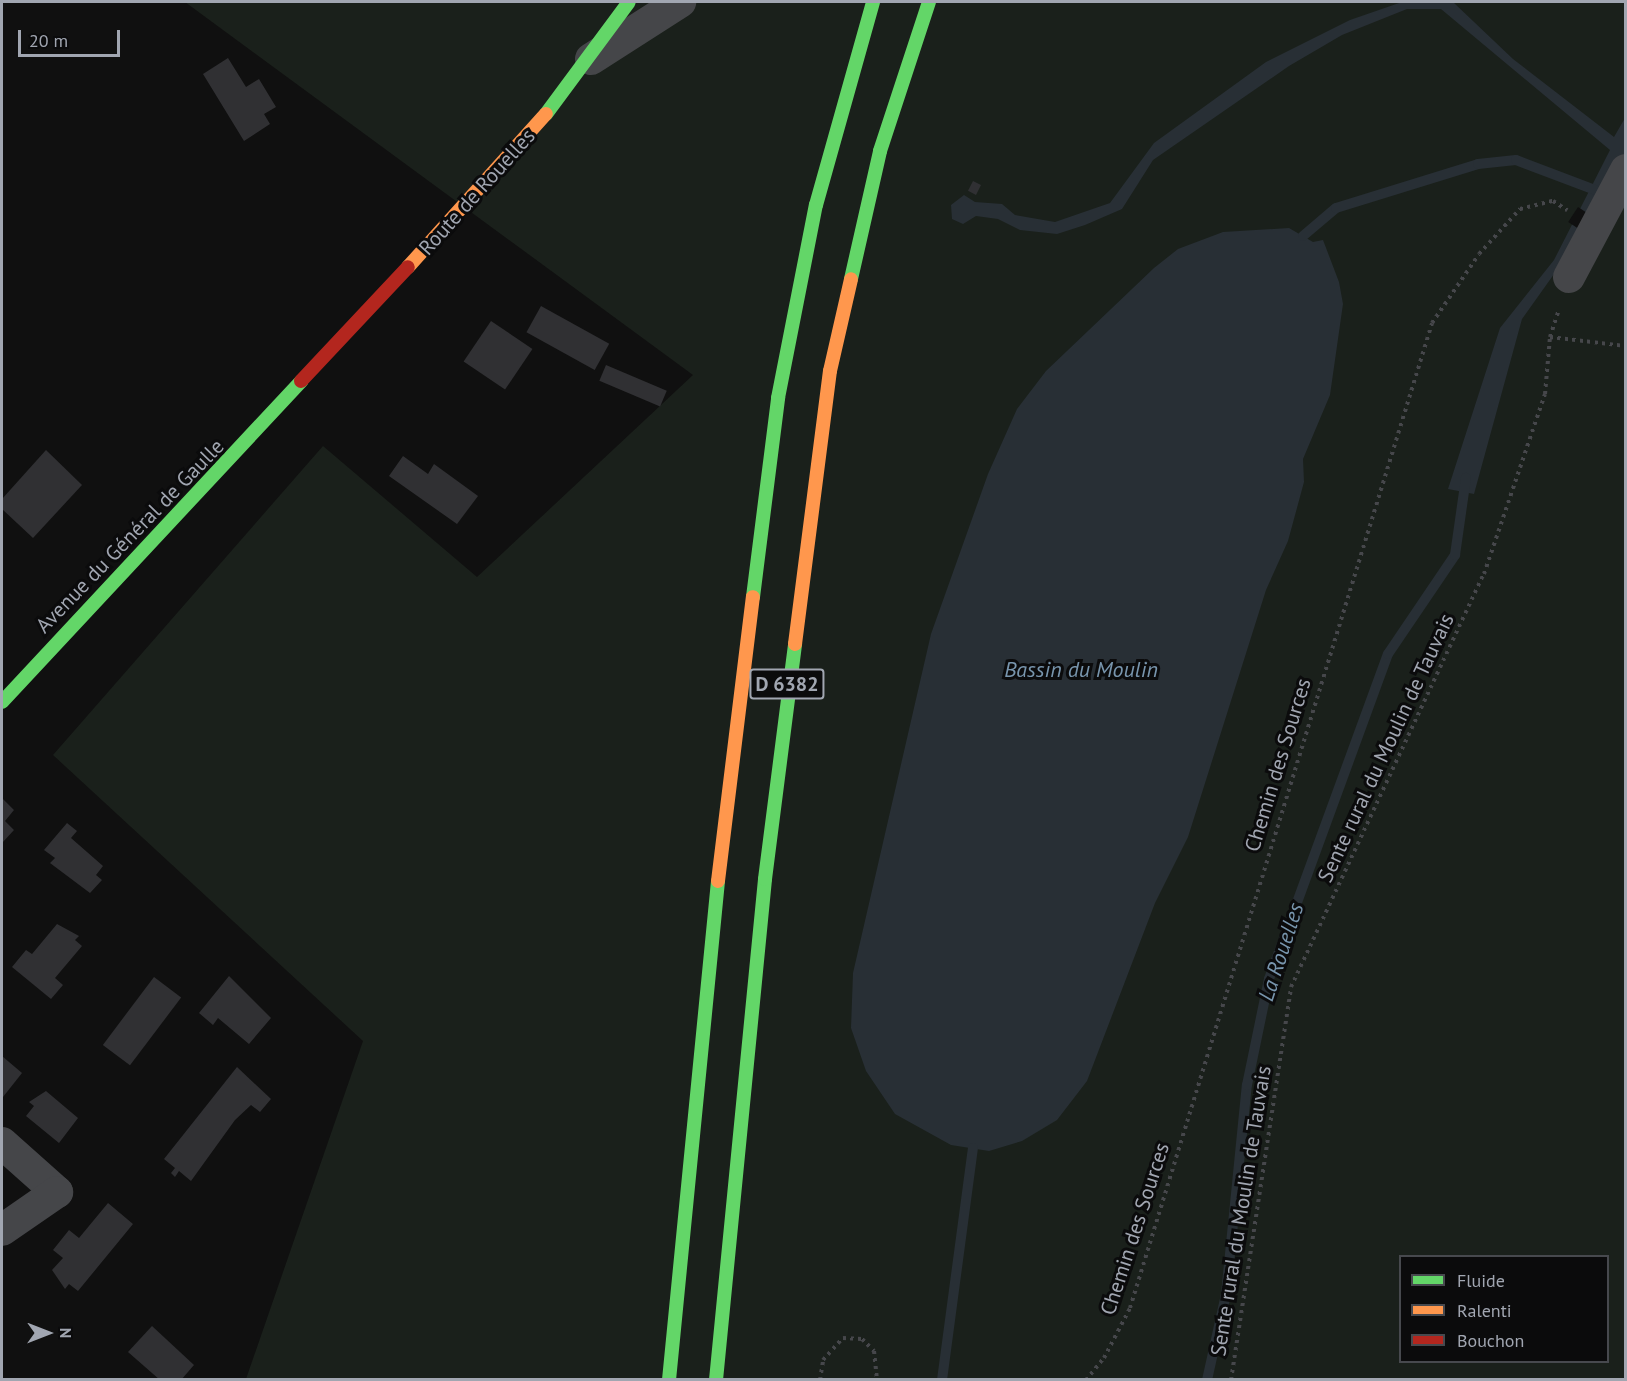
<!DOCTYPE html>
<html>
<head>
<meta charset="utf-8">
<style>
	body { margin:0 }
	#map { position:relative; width:1627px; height:1381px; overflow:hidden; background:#101010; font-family:"PT Sans",sans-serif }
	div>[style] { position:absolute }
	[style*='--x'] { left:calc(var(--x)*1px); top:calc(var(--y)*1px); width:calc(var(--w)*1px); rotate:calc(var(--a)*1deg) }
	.green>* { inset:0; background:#1a201b }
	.water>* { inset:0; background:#282f35 }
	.pier>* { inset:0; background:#101010; transform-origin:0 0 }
	.stream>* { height:10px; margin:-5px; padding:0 5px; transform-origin:5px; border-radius:5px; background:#282f35 }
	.building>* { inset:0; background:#303033; transform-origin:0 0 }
	.path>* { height:4px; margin-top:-2px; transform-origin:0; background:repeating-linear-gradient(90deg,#46474b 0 3px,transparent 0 7.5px) }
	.street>* { height:32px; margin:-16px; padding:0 16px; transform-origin:16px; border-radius:16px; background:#454649 }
	.fast>* { height:14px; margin:-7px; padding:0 7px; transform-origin:7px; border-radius:7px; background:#63d668 }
	.slow>* { height:14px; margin:-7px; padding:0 7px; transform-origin:7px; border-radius:7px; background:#ff974d }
	.jam>* { height:14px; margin:-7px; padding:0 7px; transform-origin:7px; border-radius:7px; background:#b3261e }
	span { translate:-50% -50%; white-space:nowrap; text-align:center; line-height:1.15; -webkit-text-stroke:6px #0b0b0c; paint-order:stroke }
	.shield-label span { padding:2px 4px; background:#0b0b0c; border:2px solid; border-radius:4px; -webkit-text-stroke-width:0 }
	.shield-label { font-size:20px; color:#a1a6b1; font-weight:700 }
	.street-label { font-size:21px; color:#a1a6b1 }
	.water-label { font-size:22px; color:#7895ad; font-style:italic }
	.frame { position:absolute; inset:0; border:3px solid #a1a6b1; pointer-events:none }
	.legend { position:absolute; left:1399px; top:1255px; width:210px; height:108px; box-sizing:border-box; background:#0b0b0c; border:2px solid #47494e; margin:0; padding:8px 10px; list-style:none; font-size:18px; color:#a1a6b1 }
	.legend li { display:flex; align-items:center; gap:12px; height:30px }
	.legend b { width:30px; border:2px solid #47494e }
	.north { position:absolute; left:18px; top:1303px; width:60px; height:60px; -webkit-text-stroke:4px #0b0b0c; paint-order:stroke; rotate:90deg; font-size:16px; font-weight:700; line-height:24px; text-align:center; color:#a1a6b1 }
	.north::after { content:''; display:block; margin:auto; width:21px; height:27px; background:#a1a6b1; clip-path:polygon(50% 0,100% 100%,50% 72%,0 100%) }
	.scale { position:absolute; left:18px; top:30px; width:102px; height:27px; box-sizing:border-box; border:3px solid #a1a6b1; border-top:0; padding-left:8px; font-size:18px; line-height:21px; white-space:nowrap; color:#a1a6b1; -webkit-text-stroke:4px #0b0b0c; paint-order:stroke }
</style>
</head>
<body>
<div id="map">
	<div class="green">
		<i style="clip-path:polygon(evenodd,185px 2px,1625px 2px,1625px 1379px,246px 1379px,363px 1041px,53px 755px,323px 446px,477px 577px,693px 375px,185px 2px,1400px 1256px,1608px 1256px,1608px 1362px,1400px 1362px,1400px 1256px)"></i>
	</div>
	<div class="water">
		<i style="clip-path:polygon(1402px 2px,1453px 2px,1513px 59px,1614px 137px,1625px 118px,1625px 156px,1584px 232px,1522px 319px,1474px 494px,1448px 489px,1500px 328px,1554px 260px,1610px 150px,1441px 9px,1407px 9px,1342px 35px,1289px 66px,1153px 160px,1122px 209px,1085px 225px,1057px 234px,1020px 230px,998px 219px,976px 216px,963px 224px,952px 219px,951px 205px,964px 195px,975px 202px,1002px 204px,1015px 215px,1055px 222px,1110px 203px,1154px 143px,1266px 62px,1350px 20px)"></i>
		<i style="clip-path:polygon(1289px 228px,1313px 242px,1323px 240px,1339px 282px,1343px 304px,1330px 395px,1303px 459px,1304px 482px,1288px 541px,1266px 590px,1188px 837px,1155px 903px,1087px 1081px,1057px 1120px,1022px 1141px,989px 1151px,951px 1145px,895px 1114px,866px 1071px,851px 1028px,853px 973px,931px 634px,988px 474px,1017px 409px,1046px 371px,1154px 268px,1178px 249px,1223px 232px)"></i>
	</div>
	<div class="pier">
		<i style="left:1578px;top:207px;width:20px;height:18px;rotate:33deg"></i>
	</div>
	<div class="stream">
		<i style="--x:1303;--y:236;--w:43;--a:-40.3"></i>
		<i style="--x:1336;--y:208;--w:149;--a:-17.2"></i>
		<i style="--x:1478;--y:164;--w:38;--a:-6"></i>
		<i style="--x:1516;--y:160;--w:85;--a:20.8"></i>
		<i style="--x:942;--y:1380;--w:234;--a:-82.4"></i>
		<i style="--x:1207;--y:1380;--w:88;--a:-77.5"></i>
		<i style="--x:1226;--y:1294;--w:210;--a:-84.3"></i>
		<i style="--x:1247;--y:1085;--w:108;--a:-78.3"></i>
		<i style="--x:1269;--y:979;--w:346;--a:-69.9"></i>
		<i style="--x:1388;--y:654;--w:120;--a:-55.9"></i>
		<i style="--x:1455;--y:555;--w:78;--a:-81.9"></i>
	</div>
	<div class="building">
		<i style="clip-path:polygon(228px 58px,246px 87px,259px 79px,276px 107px,264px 114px,270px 124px,244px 141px,203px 74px)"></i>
		<i style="left:973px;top:181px;width:9px;height:11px;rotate:27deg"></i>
		<i style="left:541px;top:306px;width:78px;height:30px;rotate:29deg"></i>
		<i style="left:491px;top:321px;width:50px;height:49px;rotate:34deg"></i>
		<i style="left:606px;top:365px;width:66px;height:17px;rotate:23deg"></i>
		<i style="clip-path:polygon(46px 450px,82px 485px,33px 538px,2px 509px,2px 499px)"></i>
		<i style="clip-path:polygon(403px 456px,428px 474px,434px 464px,478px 496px,457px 524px,389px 476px)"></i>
		<i style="clip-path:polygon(2px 798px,14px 810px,5px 821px,14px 830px,2px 843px)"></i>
		<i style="clip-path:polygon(67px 823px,77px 831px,71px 838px,103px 866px,96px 875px,102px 880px,90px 893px,50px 863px,55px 858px,44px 850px)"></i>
		<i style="clip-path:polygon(57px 924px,79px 936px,75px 940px,82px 946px,55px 978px,63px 985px,51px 999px,12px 967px,26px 950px,32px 954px)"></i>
		<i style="clip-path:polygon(229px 976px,271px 1018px,249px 1044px,218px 1018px,213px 1025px,199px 1013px)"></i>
		<i style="left:154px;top:977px;width:34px;height:85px;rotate:37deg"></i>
		<i style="clip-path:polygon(2px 1056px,22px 1073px,3px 1097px,2px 1096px)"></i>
		<i style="clip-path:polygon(237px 1067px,271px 1099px,260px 1112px,251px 1105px,235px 1120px,191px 1181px,179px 1171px,175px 1177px,171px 1173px,175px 1168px,164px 1159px)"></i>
		<i style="clip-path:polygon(46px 1091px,78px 1118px,59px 1143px,26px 1116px,34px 1106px,29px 1102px)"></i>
		<i style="clip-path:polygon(108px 1203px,133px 1224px,78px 1291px,69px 1284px,65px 1289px,52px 1270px,63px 1258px,53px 1250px,69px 1230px,79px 1238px)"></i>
		<i style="clip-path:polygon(152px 1326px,194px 1365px,181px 1380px,160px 1380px,128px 1352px)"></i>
	</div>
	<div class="path">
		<i style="--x:1550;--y:337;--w:77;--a:6.8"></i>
		<i style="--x:820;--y:1380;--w:20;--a:-81"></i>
		<i style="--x:823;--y:1360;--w:30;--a:-48"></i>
		<i style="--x:843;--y:1338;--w:19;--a:3"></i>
		<i style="--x:862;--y:1339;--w:17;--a:45"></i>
		<i style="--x:874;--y:1351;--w:29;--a:84"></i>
		<i style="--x:1086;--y:1380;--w:28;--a:-51"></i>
		<i style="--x:1104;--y:1358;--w:56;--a:-62.5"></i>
		<i style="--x:1130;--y:1308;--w:1030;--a:-72.95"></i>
		<i style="--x:1432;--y:323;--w:83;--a:-55.7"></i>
		<i style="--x:1479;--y:254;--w:61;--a:-47.7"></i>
		<i style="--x:1520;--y:209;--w:34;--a:-14"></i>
		<i style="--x:1553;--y:201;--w:17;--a:33"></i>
		<i style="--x:1231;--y:1380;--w:398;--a:-81.3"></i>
		<i style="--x:1291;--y:987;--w:456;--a:-65"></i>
		<i style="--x:1484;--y:574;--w:190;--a:-71.3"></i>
		<i style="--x:1545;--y:394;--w:57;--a:-85"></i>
		<i style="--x:1550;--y:337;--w:29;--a:-72"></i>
	</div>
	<div class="street">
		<i style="--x:591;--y:59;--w:106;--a:-32.6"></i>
		<i style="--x:1569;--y:277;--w:121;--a:-62"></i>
		<i style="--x:2;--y:1143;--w:74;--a:41.7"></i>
		<i style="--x:57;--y:1192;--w:67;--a:145.4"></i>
	</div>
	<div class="fast">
		<i style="--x:546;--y:114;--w:139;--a:-53.5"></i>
		<i style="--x:851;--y:279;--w:131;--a:-77.2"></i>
		<i style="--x:880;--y:151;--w:157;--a:-71.8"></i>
		<i style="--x:753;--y:597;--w:201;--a:-82.8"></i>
		<i style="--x:778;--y:398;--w:197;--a:-78.9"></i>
		<i style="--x:816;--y:205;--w:211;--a:-74.3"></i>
		<i style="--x:2;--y:702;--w:439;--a:-47"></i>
		<i style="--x:669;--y:1380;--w:501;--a:-84.39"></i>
		<i style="--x:716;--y:1380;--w:503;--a:-84.41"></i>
		<i style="--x:765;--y:879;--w:237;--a:-82.7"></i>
	</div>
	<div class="slow">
		<i style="--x:408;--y:267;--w:206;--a:-48"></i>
		<i style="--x:795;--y:644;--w:275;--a:-82.7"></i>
		<i style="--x:830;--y:371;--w:94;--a:-77.1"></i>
		<i style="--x:718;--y:881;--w:286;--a:-83"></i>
	</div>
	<div class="jam">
		<i style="--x:301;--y:381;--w:156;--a:-46.8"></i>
	</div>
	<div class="shield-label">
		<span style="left:787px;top:684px">D 6382</span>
	</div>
	<div class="street-label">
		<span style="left:477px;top:192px;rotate:-48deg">Route de Rouelles</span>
		<span style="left:130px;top:536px;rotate:-46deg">Avenue du Général de Gaulle</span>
		<span style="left:1386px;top:748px;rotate:-65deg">Sente rural du Moulin de Tauvais</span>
		<span style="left:1278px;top:765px;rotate:-73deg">Chemin des Sources</span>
		<span style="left:1241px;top:1211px;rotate:-81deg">Sente rural du Moulin de Tauvais</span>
		<span style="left:1135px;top:1229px;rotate:-72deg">Chemin des Sources</span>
	</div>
	<div class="water-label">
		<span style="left:1081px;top:670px">Bassin du Moulin</span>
		<span style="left:1281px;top:952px;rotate:-72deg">La Rouelles</span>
	</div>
	<div class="frame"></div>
	<ul class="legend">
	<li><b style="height:8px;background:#63d668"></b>Fluide</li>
	<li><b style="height:8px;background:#ff974d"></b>Ralenti</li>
	<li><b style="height:8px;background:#b3261e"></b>Bouchon</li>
	</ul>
	<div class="north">N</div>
	<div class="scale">20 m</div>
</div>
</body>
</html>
